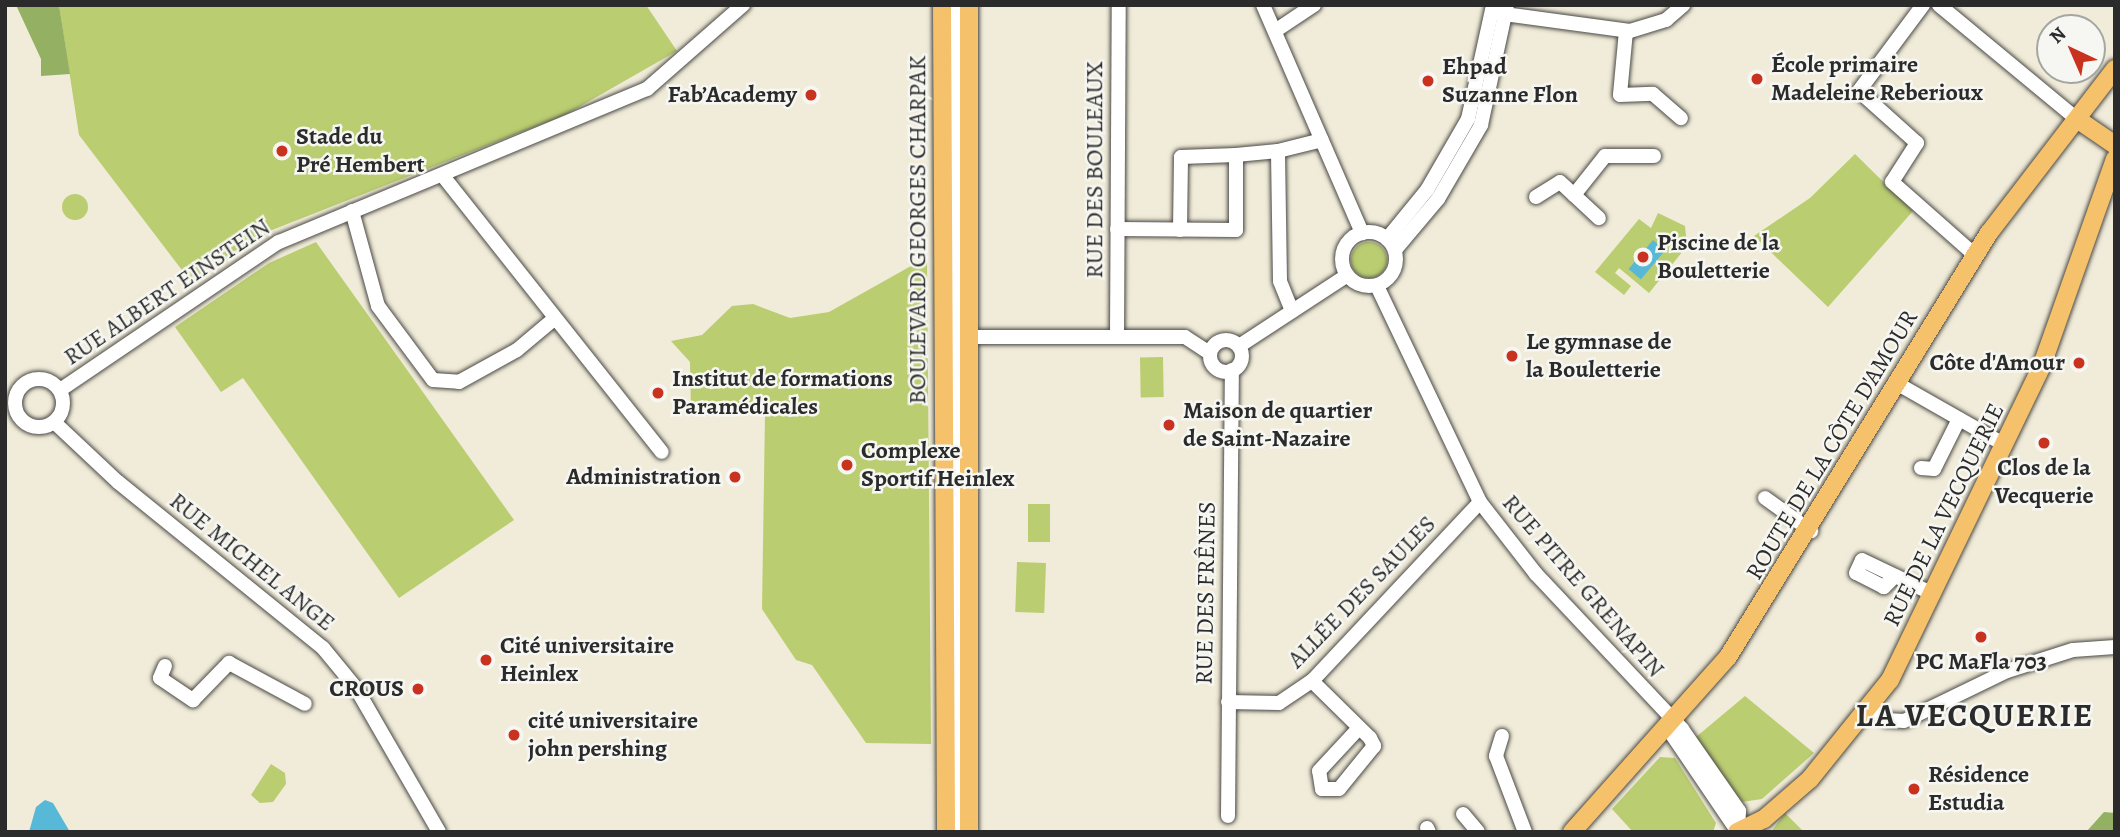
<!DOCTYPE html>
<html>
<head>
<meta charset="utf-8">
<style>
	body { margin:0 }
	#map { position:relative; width:2120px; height:837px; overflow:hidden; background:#f1ecd9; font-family:Alegreya,serif }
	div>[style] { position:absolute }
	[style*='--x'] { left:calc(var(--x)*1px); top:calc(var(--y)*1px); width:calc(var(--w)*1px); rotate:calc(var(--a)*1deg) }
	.green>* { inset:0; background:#bacd71; transform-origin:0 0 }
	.round { border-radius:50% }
	.forest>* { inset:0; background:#93b063 }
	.water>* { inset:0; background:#58b8d7; transform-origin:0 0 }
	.roads { filter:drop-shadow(0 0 2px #494845) drop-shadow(0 0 2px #494845) }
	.minor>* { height:14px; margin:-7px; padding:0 7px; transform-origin:7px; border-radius:7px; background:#fff }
	.minor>.ring { margin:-7px; padding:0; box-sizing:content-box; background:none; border:14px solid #fff; border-radius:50% }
	.major>* { height:18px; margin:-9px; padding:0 9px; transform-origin:9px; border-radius:9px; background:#f6c16b }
	.dots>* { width:19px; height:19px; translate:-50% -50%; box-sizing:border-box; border:4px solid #f6f6f2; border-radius:50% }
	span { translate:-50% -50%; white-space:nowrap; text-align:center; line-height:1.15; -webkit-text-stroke:5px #f6f6f2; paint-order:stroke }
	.poi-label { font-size:24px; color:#2b2b2b; font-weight:700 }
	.left { translate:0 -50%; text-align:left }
	.right { translate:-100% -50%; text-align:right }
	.street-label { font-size:24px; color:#2b2b2b }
	.district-label { font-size:32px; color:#2b2b2b; font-weight:700; letter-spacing:2px }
	.frame { position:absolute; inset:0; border:7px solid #2b2b2b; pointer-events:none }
	.north { position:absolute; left:2036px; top:14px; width:70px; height:70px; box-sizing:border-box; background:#f6f6f2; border:2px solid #a5a5a2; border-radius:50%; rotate:316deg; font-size:19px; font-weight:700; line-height:28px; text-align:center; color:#2b2b2b }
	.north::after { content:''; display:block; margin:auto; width:24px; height:32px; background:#c8321e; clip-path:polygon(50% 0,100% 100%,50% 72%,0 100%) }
</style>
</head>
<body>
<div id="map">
	<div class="green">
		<i style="clip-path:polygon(59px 5px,646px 5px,677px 51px,565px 115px,272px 230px,191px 282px,79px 135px)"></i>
		<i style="clip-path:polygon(1855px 154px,1913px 211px,1828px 307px,1754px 236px,1810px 198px)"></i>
		<i class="round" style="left:62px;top:194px;width:26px;height:26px"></i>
		<i style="clip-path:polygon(1658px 213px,1685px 226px,1687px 246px,1649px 293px,1619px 268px,1615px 273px,1631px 286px,1624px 295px,1595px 272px,1639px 219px,1651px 228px)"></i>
		<i class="round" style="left:1351px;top:242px;width:36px;height:36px"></i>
		<i style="clip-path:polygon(316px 242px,514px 520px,399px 598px,243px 378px,221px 392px,175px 327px,269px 263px)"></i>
		<i style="clip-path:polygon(927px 257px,931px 744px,866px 743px,812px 665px,796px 660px,762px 609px,765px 414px,691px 416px,690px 362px,671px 341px,702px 335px,732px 306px,753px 304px,790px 318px,829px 312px)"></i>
		<i style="left:1163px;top:357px;width:40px;height:23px;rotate:89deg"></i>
		<i style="left:1028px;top:504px;width:22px;height:38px"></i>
		<i style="left:1017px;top:562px;width:29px;height:50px;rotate:2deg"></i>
		<i style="clip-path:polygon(1745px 696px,1814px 753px,1762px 799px,1742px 802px,1696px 737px)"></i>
		<i style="clip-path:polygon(1660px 757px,1675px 758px,1716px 823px,1713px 832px,1633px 832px,1612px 809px)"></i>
		<i style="clip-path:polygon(271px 764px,285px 773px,286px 784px,273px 802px,260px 803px,251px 795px)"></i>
		<i style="clip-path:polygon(1785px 813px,1804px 832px,1771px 832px)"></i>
	</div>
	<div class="forest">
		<i style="clip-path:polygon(16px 5px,59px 5px,70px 74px,41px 76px,41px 59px)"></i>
		<i style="clip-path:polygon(2104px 812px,2115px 813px,2115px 832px,2086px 832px)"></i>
	</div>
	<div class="water">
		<i style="left:1653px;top:240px;width:16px;height:38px;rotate:40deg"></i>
		<i style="clip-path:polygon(45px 800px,53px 803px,70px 832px,29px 832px,36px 807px)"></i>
	</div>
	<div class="roads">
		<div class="minor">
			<i style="--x:955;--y:5;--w:827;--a:89.86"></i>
			<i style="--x:1263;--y:5;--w:249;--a:66.5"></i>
			<i style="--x:1923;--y:5;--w:107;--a:126.7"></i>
			<i style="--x:1859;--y:91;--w:78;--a:41.9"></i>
			<i style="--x:1917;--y:143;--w:46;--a:122.7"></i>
			<i style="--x:1892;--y:182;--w:112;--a:41.4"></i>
			<i style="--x:1939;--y:5;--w:179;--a:39.6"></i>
			<i style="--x:1497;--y:13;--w:134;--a:7.7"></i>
			<i style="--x:1630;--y:31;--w:38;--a:-17"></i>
			<i style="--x:1666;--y:20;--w:23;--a:-41"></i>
			<i style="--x:1275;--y:31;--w:47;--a:-33.7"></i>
			<i style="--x:1626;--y:31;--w:64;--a:95.4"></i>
			<i style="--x:1620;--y:95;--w:33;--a:-2"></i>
			<i style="--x:1653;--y:94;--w:37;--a:41"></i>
			<i style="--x:443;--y:176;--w:352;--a:51.6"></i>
			<i style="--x:1574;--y:195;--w:34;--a:43"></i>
			<i style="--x:1536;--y:197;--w:28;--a:-32"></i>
			<i style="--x:1560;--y:182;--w:19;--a:43"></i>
			<i style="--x:1574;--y:195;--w:50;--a:-51.5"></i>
			<i style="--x:1605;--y:156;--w:49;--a:0"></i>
			<i style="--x:352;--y:211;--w:98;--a:74.7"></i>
			<i style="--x:378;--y:306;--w:92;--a:53.4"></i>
			<i style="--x:433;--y:380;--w:26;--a:4"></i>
			<i style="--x:459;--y:382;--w:66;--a:-28.9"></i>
			<i style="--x:517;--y:350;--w:48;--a:-40"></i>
			<i style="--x:1117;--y:229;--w:119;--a:0.5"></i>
			<i style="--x:1236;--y:230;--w:75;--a:-90"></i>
			<i style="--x:1236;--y:155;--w:42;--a:-5.4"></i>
			<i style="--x:1180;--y:230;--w:73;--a:-89.2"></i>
			<i style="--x:1181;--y:157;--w:55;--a:-2.1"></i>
			<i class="ring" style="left:1342px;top:232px;width:40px;height:40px"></i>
			<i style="--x:1387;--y:239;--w:63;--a:-50.8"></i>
			<i style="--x:1427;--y:190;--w:82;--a:-60"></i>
			<i style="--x:1468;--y:119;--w:117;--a:-77.6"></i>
			<i style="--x:1395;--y:250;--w:67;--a:-49.9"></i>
			<i style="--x:1438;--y:199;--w:86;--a:-59.8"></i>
			<i style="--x:1481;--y:125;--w:123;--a:-77.8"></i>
			<i style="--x:1377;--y:286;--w:239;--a:64.5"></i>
			<i style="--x:1480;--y:502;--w:91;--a:52.1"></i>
			<i style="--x:1536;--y:574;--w:213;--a:46.7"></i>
			<i style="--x:1682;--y:729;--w:100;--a:55.2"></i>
			<i style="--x:1739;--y:811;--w:20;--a:93"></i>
			<i style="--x:1292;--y:311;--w:32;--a:-112"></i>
			<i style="--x:1280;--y:281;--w:130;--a:-90.9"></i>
			<i style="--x:1278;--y:151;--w:45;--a:-14"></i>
			<i style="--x:1117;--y:336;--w:331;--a:-89.7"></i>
			<i style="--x:968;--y:337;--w:217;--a:0"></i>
			<i style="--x:1185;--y:337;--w:30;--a:33"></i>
			<i class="ring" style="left:1210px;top:340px;width:18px;height:18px"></i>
			<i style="--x:1239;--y:346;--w:128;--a:-33.2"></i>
			<i class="ring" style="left:15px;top:379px;width:34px;height:34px"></i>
			<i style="--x:1898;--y:384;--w:123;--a:29.7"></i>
			<i style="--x:60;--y:390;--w:264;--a:-34.1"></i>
			<i style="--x:279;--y:242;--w:399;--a:-22.6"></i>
			<i style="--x:647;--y:89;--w:128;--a:-41.2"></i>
			<i style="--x:54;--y:422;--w:88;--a:43.2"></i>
			<i style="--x:118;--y:482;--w:264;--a:39"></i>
			<i style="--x:323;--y:648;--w:52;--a:50.5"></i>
			<i style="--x:356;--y:688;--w:166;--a:60"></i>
			<i style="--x:1921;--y:468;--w:13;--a:4"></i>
			<i style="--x:1934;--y:469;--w:56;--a:-63.4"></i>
			<i style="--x:1765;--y:498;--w:57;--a:35.7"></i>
			<i style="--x:1895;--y:576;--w:16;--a:135"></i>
			<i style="--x:1884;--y:587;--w:31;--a:-153"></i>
			<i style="--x:1856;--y:573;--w:14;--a:-65"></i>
			<i style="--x:1862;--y:560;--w:79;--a:25.6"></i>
			<i style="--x:165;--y:666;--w:13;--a:113"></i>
			<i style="--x:160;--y:678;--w:40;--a:34"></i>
			<i style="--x:193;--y:700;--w:52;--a:-45.8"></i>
			<i style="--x:229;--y:663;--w:86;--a:28.3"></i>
			<i style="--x:1312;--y:681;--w:81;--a:44.5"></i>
			<i style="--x:1370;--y:738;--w:9;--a:63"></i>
			<i style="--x:1374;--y:746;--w:55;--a:129.1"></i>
			<i style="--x:1339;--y:789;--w:17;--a:180"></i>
			<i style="--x:1322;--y:789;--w:18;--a:-99"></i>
			<i style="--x:1319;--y:771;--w:59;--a:-47.1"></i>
			<i style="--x:1228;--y:702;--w:51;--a:1.1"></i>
			<i style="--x:1279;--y:703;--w:40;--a:-34"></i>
			<i style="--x:1312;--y:681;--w:245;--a:-46.8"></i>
			<i style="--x:1871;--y:709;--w:19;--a:35"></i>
			<i style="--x:1887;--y:720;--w:17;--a:3"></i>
			<i style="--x:1904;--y:721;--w:114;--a:-25.9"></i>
			<i style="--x:2007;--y:671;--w:69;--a:-17.7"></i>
			<i style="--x:2073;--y:650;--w:42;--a:-4.1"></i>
			<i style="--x:1671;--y:722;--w:14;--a:82"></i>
			<i style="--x:1673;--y:736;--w:116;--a:55.9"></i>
			<i style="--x:1502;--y:736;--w:21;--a:107"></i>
			<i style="--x:1496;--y:756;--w:81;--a:69.1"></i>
			<i style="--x:1463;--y:814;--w:23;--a:50"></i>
			<i style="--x:1228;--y:816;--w:446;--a:-89.5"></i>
			<i style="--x:1427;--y:828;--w:4;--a:63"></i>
		</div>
		<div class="major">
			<i style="--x:942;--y:5;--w:827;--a:89.72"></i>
			<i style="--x:969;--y:5;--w:827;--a:90"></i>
			<i style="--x:2077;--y:119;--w:46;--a:34.4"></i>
			<i style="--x:1572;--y:832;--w:234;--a:-48.3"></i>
			<i style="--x:1728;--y:657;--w:498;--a:-58.4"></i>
			<i style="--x:1989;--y:233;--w:207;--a:-52.5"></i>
			<i style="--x:1737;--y:832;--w:30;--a:-26"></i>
			<i style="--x:1764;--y:819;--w:61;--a:-41"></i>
			<i style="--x:1810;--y:779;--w:127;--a:-51.1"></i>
			<i style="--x:1890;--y:680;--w:350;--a:-64.2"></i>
			<i style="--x:2042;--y:365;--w:219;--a:-70.5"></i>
		</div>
	</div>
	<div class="dots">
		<i style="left:1757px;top:79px;background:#c8321e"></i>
		<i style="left:1428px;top:81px;background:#c8321e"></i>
		<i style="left:811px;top:95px;background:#c8321e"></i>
		<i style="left:282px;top:151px;background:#c8321e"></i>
		<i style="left:1643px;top:257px;background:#c8321e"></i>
		<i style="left:1512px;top:356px;background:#c8321e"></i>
		<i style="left:2079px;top:363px;background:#c8321e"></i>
		<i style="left:658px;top:393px;background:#c8321e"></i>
		<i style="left:1169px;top:425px;background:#c8321e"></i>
		<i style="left:2044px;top:443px;background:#c8321e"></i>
		<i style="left:847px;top:465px;background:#c8321e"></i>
		<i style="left:735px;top:477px;background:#c8321e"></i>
		<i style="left:1981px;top:637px;background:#c8321e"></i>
		<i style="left:486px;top:660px;background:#c8321e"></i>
		<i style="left:418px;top:689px;background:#c8321e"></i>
		<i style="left:514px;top:735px;background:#c8321e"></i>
		<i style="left:1914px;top:789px;background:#c8321e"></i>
	</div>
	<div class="poi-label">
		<span class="left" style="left:1771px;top:79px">École primaire<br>Madeleine Reberioux</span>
		<span class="left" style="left:1442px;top:81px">Ehpad<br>Suzanne Flon</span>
		<span class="right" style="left:797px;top:95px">Fab’Academy</span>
		<span class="left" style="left:296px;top:151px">Stade du<br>Pré Hembert</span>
		<span class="left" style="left:1657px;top:257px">Piscine de la<br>Bouletterie</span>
		<span class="left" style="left:1526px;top:356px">Le gymnase de<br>la Bouletterie</span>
		<span class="right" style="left:2065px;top:363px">Côte d'Amour</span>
		<span class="left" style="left:672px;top:393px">Institut de formations<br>Paramédicales</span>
		<span class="left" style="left:1183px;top:425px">Maison de quartier<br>de Saint-Nazaire</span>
		<span class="left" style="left:861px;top:465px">Complexe<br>Sportif Heinlex</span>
		<span style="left:2044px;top:482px">Clos de la<br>Vecquerie</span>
		<span class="right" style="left:721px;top:477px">Administration</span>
		<span class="left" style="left:500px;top:660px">Cité universitaire<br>Heinlex</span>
		<span style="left:1981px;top:662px">PC MaFla 703</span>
		<span class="right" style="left:404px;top:689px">CROUS</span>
		<span class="left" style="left:528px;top:735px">cité universitaire<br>john pershing</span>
		<span class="left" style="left:1928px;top:789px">Résidence<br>Estudia</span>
	</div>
	<div class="street-label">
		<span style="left:1095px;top:170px;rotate:-90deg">RUE DES BOULEAUX</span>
		<span style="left:918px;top:230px;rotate:-90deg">BOULEVARD GEORGES CHARPAK</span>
		<span style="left:167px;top:292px;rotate:-34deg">RUE ALBERT EINSTEIN</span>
		<span style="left:1832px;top:445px;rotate:-59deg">ROUTE DE LA CÔTE D'AMOUR</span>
		<span style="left:1944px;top:515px;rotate:-64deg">RUE DE LA VECQUERIE</span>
		<span style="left:252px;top:562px;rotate:39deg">RUE MICHEL ANGE</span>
		<span style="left:1583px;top:586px;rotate:49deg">RUE PITRE GRENAPIN</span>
		<span style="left:1362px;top:592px;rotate:-46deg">ALLÉE DES SAULES</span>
		<span style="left:1206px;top:593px;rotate:-89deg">RUE DES FRÊNES</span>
	</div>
	<div class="district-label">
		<span style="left:1975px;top:715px">LA VECQUERIE</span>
	</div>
	<div class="frame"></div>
	<div class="north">N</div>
</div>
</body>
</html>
